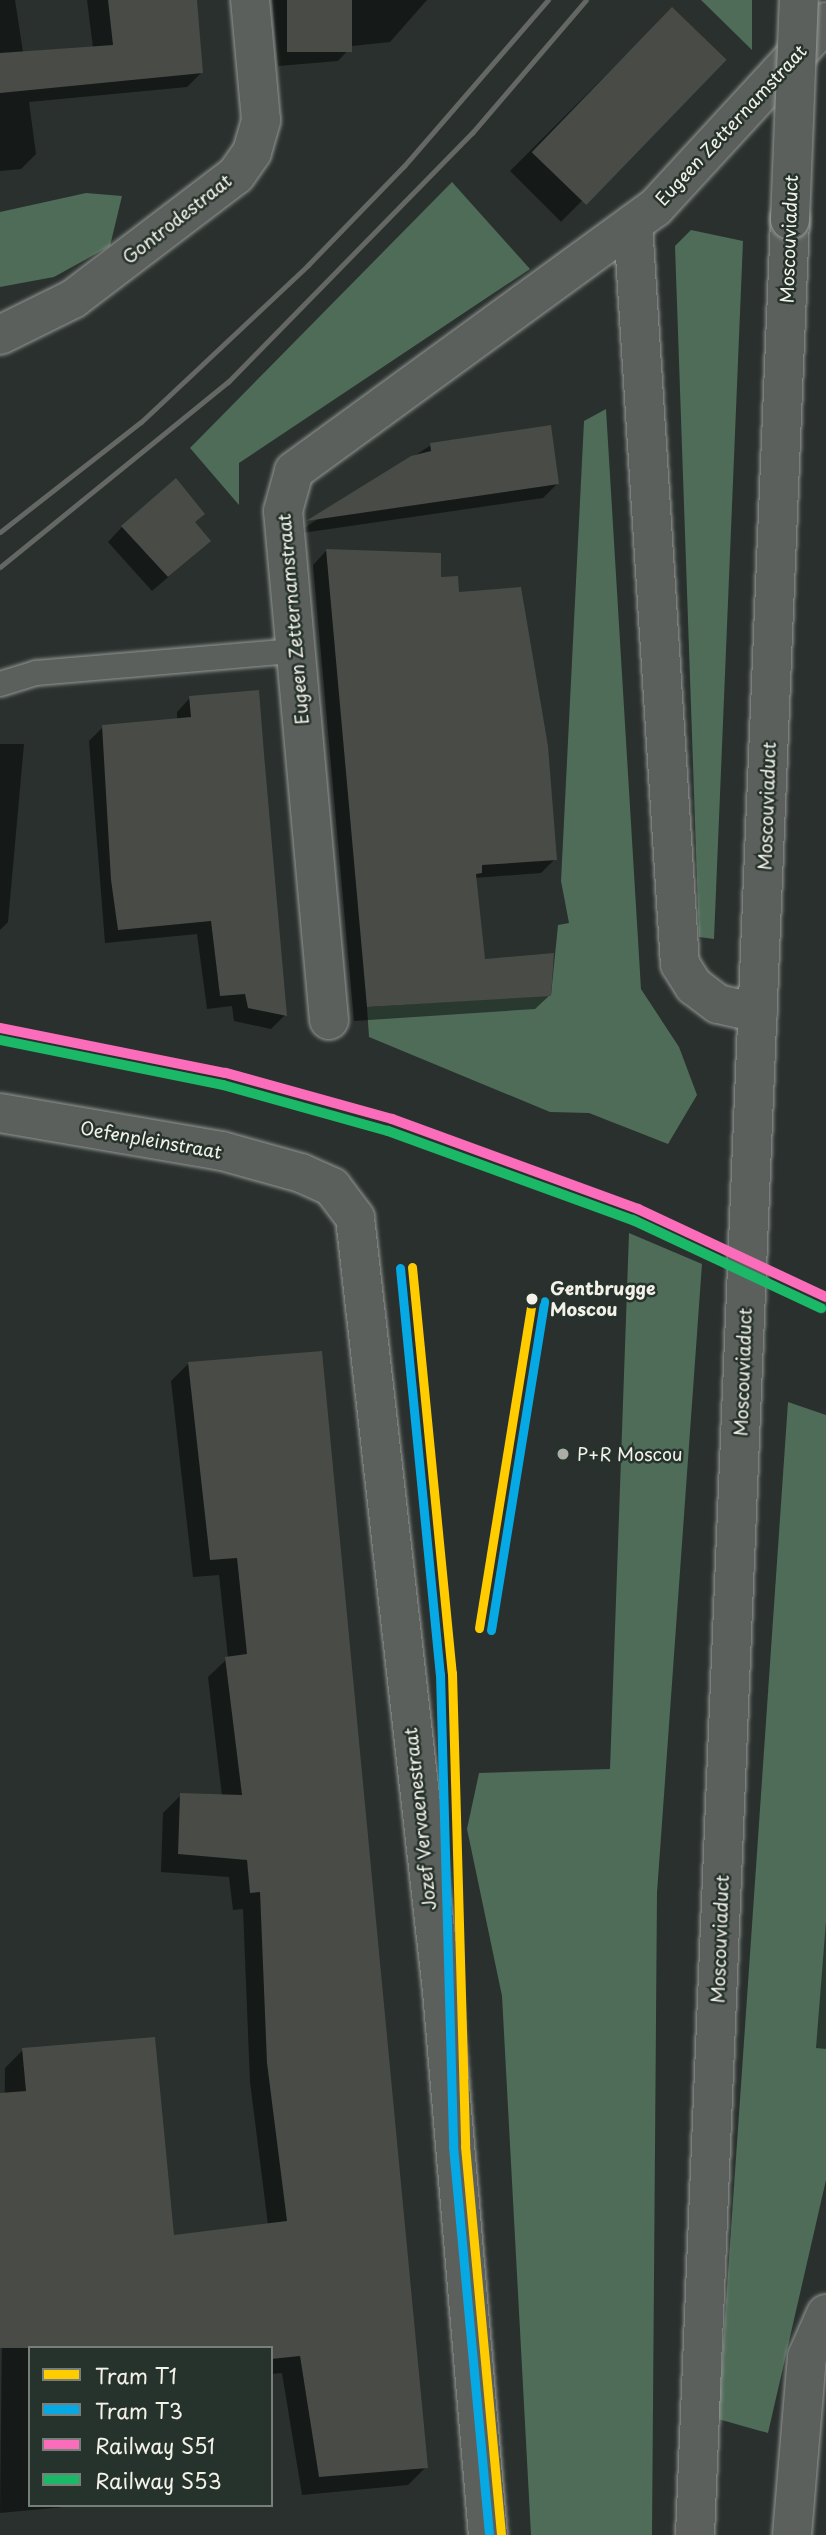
<!DOCTYPE html>
<html>
<head>
<meta charset="utf-8">
<style>
	body { margin:0 }
	#map { position:relative; width:826px; height:2535px; overflow:hidden; background:#29302d; font-family:"Playpen Sans",sans-serif }
	div>[style] { position:absolute }
	[style*='--x'] { left:calc(var(--x)*1px); top:calc(var(--y)*1px); width:calc(var(--w)*1px); rotate:calc(var(--a)*1deg) }
	.green>* { inset:0; background:#4e6c58 }
	.shadow>* { inset:0; background:#0007; transform-origin:0 0 }
	.building>* { inset:0; background:#484b46; transform-origin:0 0 }
	.roads { filter:drop-shadow(0 0 2px #969996) drop-shadow(0 0 2px #969996) }
	.service>* { height:24px; margin:-12px; padding:0 12px; transform-origin:12px; border-radius:12px; background:#5c605c }
	.minor>* { height:38px; margin:-19px; padding:0 19px; transform-origin:19px; border-radius:19px; background:#5c605c }
	.tertiary>* { height:38px; margin:-19px; padding:0 19px; transform-origin:19px; border-radius:19px; background:#5c605c }
	.rail>* { height:5px; margin:-2.5px; padding:0 2.5px; transform-origin:2.5px; border-radius:2.5px; background:#646764 }
	.bridges { filter:drop-shadow(0 0 2px #969996) drop-shadow(0 0 2px #969996) }
	.tertiary-bridge>* { height:38px; margin:-19px; padding:0 19px; transform-origin:19px; border-radius:19px; background:#5c605c }
	.rail-1>* { height:10px; margin:-5px; padding:0 5px; transform-origin:5px; border-radius:5px; background:#fb6dba }
	.rail-2>* { height:10px; margin:-5px; padding:0 5px; transform-origin:5px; border-radius:5px; background:#1ab867 }
	.tram-1>* { height:9px; margin:-4.5px; padding:0 4.5px; transform-origin:4.5px; border-radius:4.5px; background:#fc0 }
	.tram-2>* { height:9px; margin:-4.5px; padding:0 4.5px; transform-origin:4.5px; border-radius:4.5px; background:#06a9e3 }
	.dots>* { width:19px; height:19px; translate:-50% -50%; box-sizing:border-box; border:4px solid #26332d; border-radius:50% }
	span { translate:-50% -50%; white-space:nowrap; text-align:center; line-height:1.15; -webkit-text-stroke:5px #26332d; paint-order:stroke }
	.street-label { font-size:18px; color:#f4f1e8 }
	.stop-label { font-size:18px; color:#f4f1e8; font-weight:700 }
	.left { translate:0 -50%; text-align:left }
	.poi-label { font-size:18px; color:#f4f1e8 }
	.legend { position:absolute; left:28px; top:2346px; width:245px; height:161px; box-sizing:border-box; background:#26332d; border:2px solid #787f78; margin:0; padding:9px 12px; list-style:none; font-size:21px; color:#f4f1e8 }
	.legend li { display:flex; align-items:center; gap:14px; height:35px }
	.legend b { width:35px; border:2px solid #787f78 }
</style>
</head>
<body>
<div id="map">
	<div class="green">
		<i style="clip-path:polygon(701px 0,752px 0,752px 50px)"></i>
		<i style="clip-path:polygon(452px 182px,530px 269px,239px 463px,239px 505px,190px 448px)"></i>
		<i style="clip-path:polygon(86px 193px,122px 196px,110px 246px,54px 277px,0 287px,0 212px)"></i>
		<i style="clip-path:polygon(691px 230px,743px 241px,714px 939px,699px 937px,675px 246px)"></i>
		<i style="clip-path:polygon(606px 409px,641px 989px,679px 1047px,697px 1095px,668px 1144px,589px 1113px,550px 1112px,369px 1037px,367px 1007px,551px 995px,558px 925px,569px 923px,561px 881px,584px 421px)"></i>
		<i style="clip-path:polygon(629px 1233px,702px 1264px,657px 1893px,652px 2535px,531px 2535px,502px 1996px,467px 1829px,479px 1773px,610px 1769px)"></i>
		<i style="clip-path:polygon(788px 1402px,826px 1415px,826px 2180px,768px 2433px,718px 2419px)"></i>
	</div>
	<div class="shadow">
		<i style="clip-path:polygon(0 0,15px 0,23px 52px,93px 48px,87px 0,195px 0,202px 72px,187px 87px,29px 102px,36px 154px,21px 169px,0 171px)"></i>
		<i style="clip-path:polygon(272px 0,427px 0,390px 42px,352px 46px,338px 61px,278px 66px)"></i>
		<i style="left:672px;top:9px;width:72px;height:229px;rotate:45deg"></i>
		<i style="clip-path:polygon(431px 445px,557px 484px,543px 498px,295px 534px)"></i>
		<i style="clip-path:polygon(194px 523px,194px 555px,152px 591px,108px 542px,122px 527px)"></i>
		<i style="clip-path:polygon(327px 550px,439px 579px,457px 594px,555px 859px,541px 873px,474px 878px,483px 961px,550px 995px,535px 1009px,354px 1021px,313px 565px)"></i>
		<i style="clip-path:polygon(190px 698px,285px 1015px,271px 1029px,234px 1021px,232px 1006px,207px 1009px,197px 934px,105px 943px,89px 741px,103px 727px,177px 720px,177px 712px)"></i>
		<i style="clip-path:polygon(0 744px,24px 744px,8px 922px,0 930px)"></i>
		<i style="clip-path:polygon(321px 1353px,426px 2467px,408px 2485px,302px 2495px,282px 2373px,271px 2374px,271px 2348px,30px 2348px,30px 2505px,85px 2505px,0 2513px,5px 2068px,23px 2050px,173px 2237px,268px 2225px,250px 2082px,243px 1909px,233px 1910px,229px 1877px,161px 1872px,163px 1813px,181px 1795px,222px 1796px,208px 1677px,228px 1658px,219px 1575px,193px 1577px,171px 1381px,189px 1363px)"></i>
		<i style="clip-path:polygon(826px 1921px,826px 2049px,816px 2048px)"></i>
	</div>
	<div class="building">
		<i style="clip-path:polygon(108px 0,197px 0,203px 73px,0 93px,0 53px,113px 45px)"></i>
		<i style="left:287px;top:0;width:65px;height:52px"></i>
		<i style="left:672px;top:7px;width:76px;height:202px;rotate:44deg"></i>
		<i style="clip-path:polygon(551px 425px,559px 484px,306px 521px,411px 456px,431px 451px,430px 443px)"></i>
		<i style="clip-path:polygon(176px 478px,205px 514px,195px 522px,211px 541px,168px 577px,121px 526px)"></i>
		<i style="clip-path:polygon(326px 549px,441px 553px,441px 577px,458px 576px,459px 592px,521px 587px,548px 746px,557px 860px,482px 865px,482px 873px,476px 874px,485px 959px,554px 953px,551px 996px,367px 1007px)"></i>
		<i style="clip-path:polygon(259px 690px,264px 754px,287px 1016px,248px 1008px,245px 994px,220px 996px,211px 921px,118px 930px,111px 880px,102px 725px,191px 717px,189px 696px)"></i>
		<i style="clip-path:polygon(322px 1351px,428px 2468px,319px 2477px,300px 2356px,271px 2359px,271px 2348px,0 2348px,0 2093px,26px 2091px,22px 2048px,155px 2037px,174px 2235px,287px 2221px,267px 2063px,260px 1892px,250px 1893px,247px 1860px,178px 1854px,180px 1793px,242px 1795px,225px 1657px,247px 1654px,237px 1558px,210px 1560px,188px 1362px)"></i>
	</div>
	<div class="roads">
		<div class="service">
			<i style="--x:0;--y:684;--w:38;--a:-17"></i>
			<i style="--x:36;--y:673;--w:259;--a:-4.9"></i>
		</div>
		<div class="minor">
			<i style="--x:633;--y:224;--w:741;--a:86.37"></i>
			<i style="--x:680;--y:964;--w:26;--a:58"></i>
			<i style="--x:694;--y:986;--w:30;--a:37"></i>
			<i style="--x:718;--y:1004;--w:41;--a:12.7"></i>
			<i style="--x:0;--y:335;--w:81;--a:-26.3"></i>
			<i style="--x:73;--y:299;--w:205;--a:-37.3"></i>
			<i style="--x:236;--y:175;--w:28;--a:-55"></i>
			<i style="--x:252;--y:152;--w:33;--a:-74"></i>
			<i style="--x:261;--y:120;--w:121;--a:-95.2"></i>
			<i style="--x:329;--y:1020;--w:511;--a:-95.16"></i>
			<i style="--x:283;--y:511;--w:41;--a:-74.6"></i>
			<i style="--x:294;--y:471;--w:447;--a:-36.1"></i>
			<i style="--x:655;--y:208;--w:253;--a:-47.4"></i>
			<i style="--x:792;--y:2535;--w:179;--a:-85.2"></i>
			<i style="--x:807;--y:2357;--w:47;--a:-66.2"></i>
		</div>
		<div class="tertiary">
			<i style="--x:0;--y:1113;--w:225;--a:9.7"></i>
			<i style="--x:222;--y:1151;--w:82;--a:15.6"></i>
			<i style="--x:301;--y:1173;--w:34;--a:24"></i>
			<i style="--x:332;--y:1187;--w:39;--a:53"></i>
			<i style="--x:355;--y:1218;--w:778;--a:83.58"></i>
			<i style="--x:442;--y:1991;--w:546;--a:85.17"></i>
			<i style="--x:695;--y:2535;--w:2317;--a:-87.65"></i>
		</div>
	</div>
	<div class="rail">
		<i style="--x:0;--y:532;--w:179;--a:-38"></i>
		<i style="--x:141;--y:422;--w:229;--a:-43.2"></i>
		<i style="--x:308;--y:265;--w:138;--a:-45.9"></i>
		<i style="--x:404;--y:166;--w:220;--a:-49.1"></i>
		<i style="--x:0;--y:567;--w:294;--a:-39.1"></i>
		<i style="--x:228;--y:382;--w:349;--a:-45.6"></i>
		<i style="--x:472;--y:133;--w:175;--a:-49.4"></i>
	</div>
	<div class="bridges">
		<div class="tertiary-bridge">
			<i style="--x:790;--y:220;--w:220;--a:-87.7"></i>
		</div>
	</div>
	<div class="rail-1">
		<i style="--x:0;--y:1028;--w:230;--a:11.3"></i>
		<i style="--x:226;--y:1073;--w:172;--a:15.5"></i>
		<i style="--x:392;--y:1119;--w:262;--a:20.1"></i>
		<i style="--x:638;--y:1209;--w:208;--a:25.1"></i>
	</div>
	<div class="rail-2">
		<i style="--x:0;--y:1040;--w:227;--a:11.4"></i>
		<i style="--x:223;--y:1085;--w:171;--a:15.6"></i>
		<i style="--x:388;--y:1131;--w:261;--a:20"></i>
		<i style="--x:633;--y:1220;--w:208;--a:25.1"></i>
	</div>
	<div class="tram-1">
		<i style="--x:412;--y:1267;--w:408;--a:84.4"></i>
		<i style="--x:452;--y:1673;--w:473;--a:88.4"></i>
		<i style="--x:465;--y:2146;--w:391;--a:84.7"></i>
		<i style="--x:479;--y:1628;--w:333;--a:-80.8"></i>
	</div>
	<div class="tram-2">
		<i style="--x:400;--y:1268;--w:408;--a:84.4"></i>
		<i style="--x:440;--y:1674;--w:472;--a:88.4"></i>
		<i style="--x:453;--y:2146;--w:391;--a:84.7"></i>
		<i style="--x:491;--y:1630;--w:333;--a:-80.8"></i>
	</div>
	<div class="dots">
		<i style="left:532px;top:1299px;background:#f4f1e8"></i>
		<i style="left:563px;top:1454px;background:#adada7"></i>
	</div>
	<div class="street-label">
		<span style="left:731px;top:125px;rotate:-47deg">Eugeen Zetternamstraat</span>
		<span style="left:177px;top:219px;rotate:-38deg">Gontrodestraat</span>
		<span style="left:789px;top:239px;rotate:-88deg">Moscouviaduct</span>
		<span style="left:293px;top:619px;rotate:-95deg">Eugeen Zetternamstraat</span>
		<span style="left:767px;top:806px;rotate:-88deg">Moscouviaduct</span>
		<span style="left:151px;top:1140px;rotate:10deg">Oefenpleinstraat</span>
		<span style="left:743px;top:1372px;rotate:-88deg">Moscouviaduct</span>
		<span style="left:420px;top:1819px;rotate:-96deg">Jozef Vervaenestraat</span>
		<span style="left:720px;top:1939px;rotate:-88deg">Moscouviaduct</span>
	</div>
	<div class="stop-label">
		<span class="left" style="left:550px;top:1299px">Gentbrugge<br>Moscou</span>
	</div>
	<div class="poi-label">
		<span class="left" style="left:577px;top:1454px">P+R Moscou</span>
	</div>
	<ul class="legend">
	<li><b style="height:9px;background:#fc0"></b>Tram T1</li>
	<li><b style="height:9px;background:#06a9e3"></b>Tram T3</li>
	<li><b style="height:9px;background:#fb6dba"></b>Railway S51</li>
	<li><b style="height:9px;background:#1ab867"></b>Railway S53</li>
	</ul>
</div>
</body>
</html>
